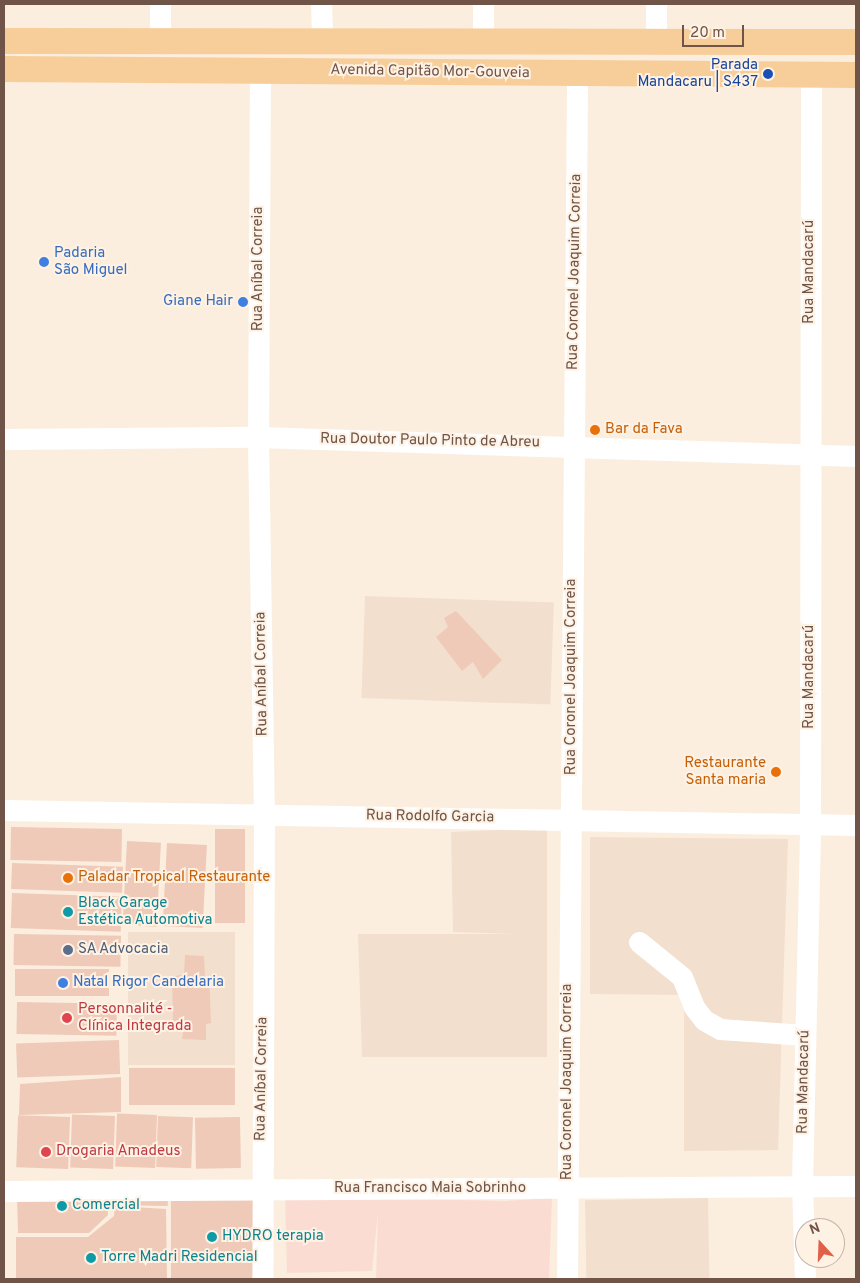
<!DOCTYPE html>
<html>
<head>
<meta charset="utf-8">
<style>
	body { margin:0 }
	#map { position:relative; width:860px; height:1283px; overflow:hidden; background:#fbeedf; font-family:Overpass,sans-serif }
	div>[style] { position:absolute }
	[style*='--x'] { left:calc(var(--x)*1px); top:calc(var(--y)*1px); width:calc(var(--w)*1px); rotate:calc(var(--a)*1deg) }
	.residential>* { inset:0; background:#f2dfce; transform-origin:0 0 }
	.commercial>* { inset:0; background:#fbdcd3 }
	.building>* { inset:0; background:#efcab8; transform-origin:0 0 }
	.minor>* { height:21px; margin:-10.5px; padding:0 10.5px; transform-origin:10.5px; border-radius:10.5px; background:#fff }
	.major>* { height:26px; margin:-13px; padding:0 13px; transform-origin:13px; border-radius:13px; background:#f7ce9a }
	.dots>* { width:14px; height:14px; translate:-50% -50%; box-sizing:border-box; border:2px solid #fef2e5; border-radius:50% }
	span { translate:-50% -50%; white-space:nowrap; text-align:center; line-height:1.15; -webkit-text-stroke:4px #fef2e5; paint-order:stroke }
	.transit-label { font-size:15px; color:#164399 }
	.right { translate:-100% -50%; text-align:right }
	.street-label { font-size:15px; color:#705448 }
	.shop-label { font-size:15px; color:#366cbe }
	.left { translate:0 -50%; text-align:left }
	.food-label { font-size:15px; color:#c56008 }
	.culture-label { font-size:15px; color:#0d838f }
	.service-label { font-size:15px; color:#4e5e75 }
	.health-label { font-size:15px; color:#be3a42 }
	.frame { position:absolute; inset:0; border:5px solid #705448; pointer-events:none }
	.north { position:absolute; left:795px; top:1218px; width:50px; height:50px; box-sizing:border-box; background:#fef2e5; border:1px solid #c5b3a6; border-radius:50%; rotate:340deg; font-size:14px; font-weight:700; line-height:20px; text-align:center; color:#705448 }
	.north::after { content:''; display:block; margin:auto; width:18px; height:22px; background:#e06049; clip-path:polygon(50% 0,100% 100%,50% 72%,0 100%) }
	.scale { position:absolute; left:682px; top:25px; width:62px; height:22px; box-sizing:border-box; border:2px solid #705448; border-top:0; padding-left:6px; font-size:15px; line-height:18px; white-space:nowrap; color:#705448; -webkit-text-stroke:4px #fef2e5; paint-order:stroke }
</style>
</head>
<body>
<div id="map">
	<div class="residential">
		<i style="left:365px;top:596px;width:189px;height:102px;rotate:2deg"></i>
		<i style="clip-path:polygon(547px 828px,547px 1057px,362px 1057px,358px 934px,516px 934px,453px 932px,451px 832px)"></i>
		<i style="clip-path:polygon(590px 837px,788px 839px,778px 1150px,684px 1151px,684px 995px,590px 994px)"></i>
		<i style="left:235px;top:932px;width:133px;height:107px;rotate:90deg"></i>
		<i style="left:708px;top:1198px;width:81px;height:123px;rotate:89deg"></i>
	</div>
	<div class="commercial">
		<i style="clip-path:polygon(285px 1196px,505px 1201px,552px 1198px,549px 1279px,376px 1279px,378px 1212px,372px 1271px,287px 1273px)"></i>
	</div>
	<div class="building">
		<i style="clip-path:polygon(456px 611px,502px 660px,483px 679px,473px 662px,462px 671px,436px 637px,448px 627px,444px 618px)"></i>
		<i style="left:11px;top:827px;width:111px;height:33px;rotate:1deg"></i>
		<i style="left:215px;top:829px;width:30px;height:94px"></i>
		<i style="left:127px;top:841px;width:34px;height:84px;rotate:3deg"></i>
		<i style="left:167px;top:843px;width:40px;height:83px;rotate:3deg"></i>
		<i style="left:12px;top:863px;width:111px;height:26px;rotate:2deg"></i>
		<i style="left:12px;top:893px;width:110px;height:35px;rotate:2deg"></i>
		<i style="left:14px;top:934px;width:107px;height:31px;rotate:1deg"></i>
		<i style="clip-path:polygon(185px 955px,204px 956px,205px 977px,209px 976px,211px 1023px,206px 1024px,206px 1040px,182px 1039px,185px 1021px,173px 1021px,172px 977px,184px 974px)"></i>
		<i style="left:15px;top:969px;width:94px;height:27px"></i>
		<i style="left:17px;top:1002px;width:100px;height:32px;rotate:1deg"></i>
		<i style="left:119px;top:1040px;width:34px;height:103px;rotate:88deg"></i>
		<i style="left:235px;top:1068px;width:37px;height:106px;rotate:90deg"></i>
		<i style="clip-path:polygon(121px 1077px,121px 1112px,19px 1115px,20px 1084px)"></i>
		<i style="left:157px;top:1115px;width:53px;height:40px;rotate:92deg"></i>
		<i style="left:115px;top:1116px;width:53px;height:43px;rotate:92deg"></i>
		<i style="left:158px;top:1116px;width:35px;height:51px;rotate:2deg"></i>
		<i style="left:70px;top:1117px;width:52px;height:52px;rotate:92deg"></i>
		<i style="left:240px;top:1117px;width:51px;height:45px;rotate:89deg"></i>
		<i style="left:112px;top:1194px;width:56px;height:11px;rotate:1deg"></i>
		<i style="left:253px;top:1194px;width:85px;height:82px;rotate:90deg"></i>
		<i style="clip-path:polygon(17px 1196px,107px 1197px,108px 1215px,89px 1233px,18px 1233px)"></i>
		<i style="clip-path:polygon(115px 1206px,166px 1209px,167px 1279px,16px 1279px,16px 1237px,88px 1237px,114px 1216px)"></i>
	</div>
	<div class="minor">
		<i style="--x:321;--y:4;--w:38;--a:88"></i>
		<i style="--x:483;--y:4;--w:38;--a:90"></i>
		<i style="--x:656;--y:4;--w:38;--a:90"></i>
		<i style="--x:160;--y:41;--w:37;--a:-90"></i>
		<i style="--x:260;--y:68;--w:369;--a:90.3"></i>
		<i style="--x:258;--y:437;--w:378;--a:89.1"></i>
		<i style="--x:264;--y:815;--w:464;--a:90.2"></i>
		<i style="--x:4;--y:439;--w:254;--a:-0.5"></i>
		<i style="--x:258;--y:437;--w:598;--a:1.82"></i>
		<i style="--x:4;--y:810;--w:852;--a:1.01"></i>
		<i style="--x:639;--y:942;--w:55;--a:39.1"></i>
		<i style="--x:682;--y:977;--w:32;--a:68"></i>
		<i style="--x:694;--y:1007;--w:16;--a:52"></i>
		<i style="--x:704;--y:1020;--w:18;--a:29"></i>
		<i style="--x:720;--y:1029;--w:85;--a:4"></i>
		<i style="--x:4;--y:1191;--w:852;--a:-0.34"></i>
		<i style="--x:567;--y:1279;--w:1205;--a:-89.52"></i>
		<i style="--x:805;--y:1279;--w:93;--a:-91.8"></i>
		<i style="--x:802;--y:1186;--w:362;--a:-88.7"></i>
		<i style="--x:810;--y:824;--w:750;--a:-89.92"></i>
	</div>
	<div class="major">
		<i style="--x:4;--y:41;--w:852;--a:0.07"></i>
		<i style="--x:4;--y:69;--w:852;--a:0.4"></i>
	</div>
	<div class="dots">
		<i style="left:768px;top:74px;background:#1a4fb4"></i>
		<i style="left:44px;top:262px;background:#3f7fe0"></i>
		<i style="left:243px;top:302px;background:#3f7fe0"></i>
		<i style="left:595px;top:430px;background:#e8710a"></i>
		<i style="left:776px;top:772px;background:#e8710a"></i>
		<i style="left:68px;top:878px;background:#e8710a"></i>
		<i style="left:68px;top:912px;background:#0f9aa8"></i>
		<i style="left:68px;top:950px;background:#5c6f8a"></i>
		<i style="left:63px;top:983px;background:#3f7fe0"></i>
		<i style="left:67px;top:1018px;background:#e0444e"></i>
		<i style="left:46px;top:1152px;background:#e0444e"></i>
		<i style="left:62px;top:1206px;background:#0f9aa8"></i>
		<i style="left:212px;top:1237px;background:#0f9aa8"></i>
		<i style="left:91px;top:1258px;background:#0f9aa8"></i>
	</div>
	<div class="transit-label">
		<span class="right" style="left:758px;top:74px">Parada<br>Mandacaru | S437</span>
	</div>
	<div class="street-label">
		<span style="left:430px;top:72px;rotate:1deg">Avenida Capitão Mor-Gouveia</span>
		<span style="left:259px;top:269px;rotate:-90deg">Rua Aníbal Correia</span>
		<span style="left:575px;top:272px;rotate:-89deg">Rua Coronel Joaquim Correia</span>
		<span style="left:810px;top:272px;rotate:-90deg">Rua Mandacarú</span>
		<span style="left:430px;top:441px;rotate:1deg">Rua Doutor Paulo Pinto de Abreu</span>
		<span style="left:262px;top:674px;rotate:-91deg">Rua Aníbal Correia</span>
		<span style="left:572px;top:677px;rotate:-90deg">Rua Coronel Joaquim Correia</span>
		<span style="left:810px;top:677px;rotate:-90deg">Rua Mandacarú</span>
		<span style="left:430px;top:817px;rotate:1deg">Rua Rodolfo Garcia</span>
		<span style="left:262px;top:1079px;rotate:-89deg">Rua Aníbal Correia</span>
		<span style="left:568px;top:1082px;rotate:-90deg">Rua Coronel Joaquim Correia</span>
		<span style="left:804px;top:1082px;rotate:-89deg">Rua Mandacarú</span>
		<span style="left:430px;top:1189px">Rua Francisco Maia Sobrinho</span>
	</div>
	<div class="shop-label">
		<span class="left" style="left:54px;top:262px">Padaria<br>São Miguel</span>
		<span class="right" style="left:233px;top:302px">Giane Hair</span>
		<span class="left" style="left:73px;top:983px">Natal Rigor Candelaria</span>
	</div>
	<div class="food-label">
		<span class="left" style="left:605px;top:430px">Bar da Fava</span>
		<span class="right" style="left:766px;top:772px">Restaurante<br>Santa maria</span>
		<span class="left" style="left:78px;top:878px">Paladar Tropical Restaurante</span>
	</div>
	<div class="culture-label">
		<span class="left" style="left:78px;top:912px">Black Garage<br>Estética Automotiva</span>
		<span class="left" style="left:72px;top:1206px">Comercial</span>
		<span class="left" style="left:222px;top:1237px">HYDRO terapia</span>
		<span class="left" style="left:101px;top:1258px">Torre Madri Residencial</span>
	</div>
	<div class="service-label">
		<span class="left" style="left:78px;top:950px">SA Advocacia</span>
	</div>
	<div class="health-label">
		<span class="left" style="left:78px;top:1018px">Personnalité -<br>Clínica Integrada</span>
		<span class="left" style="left:56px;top:1152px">Drogaria Amadeus</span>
	</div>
	<div class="frame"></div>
	<div class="north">N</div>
	<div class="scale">20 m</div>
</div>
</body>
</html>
